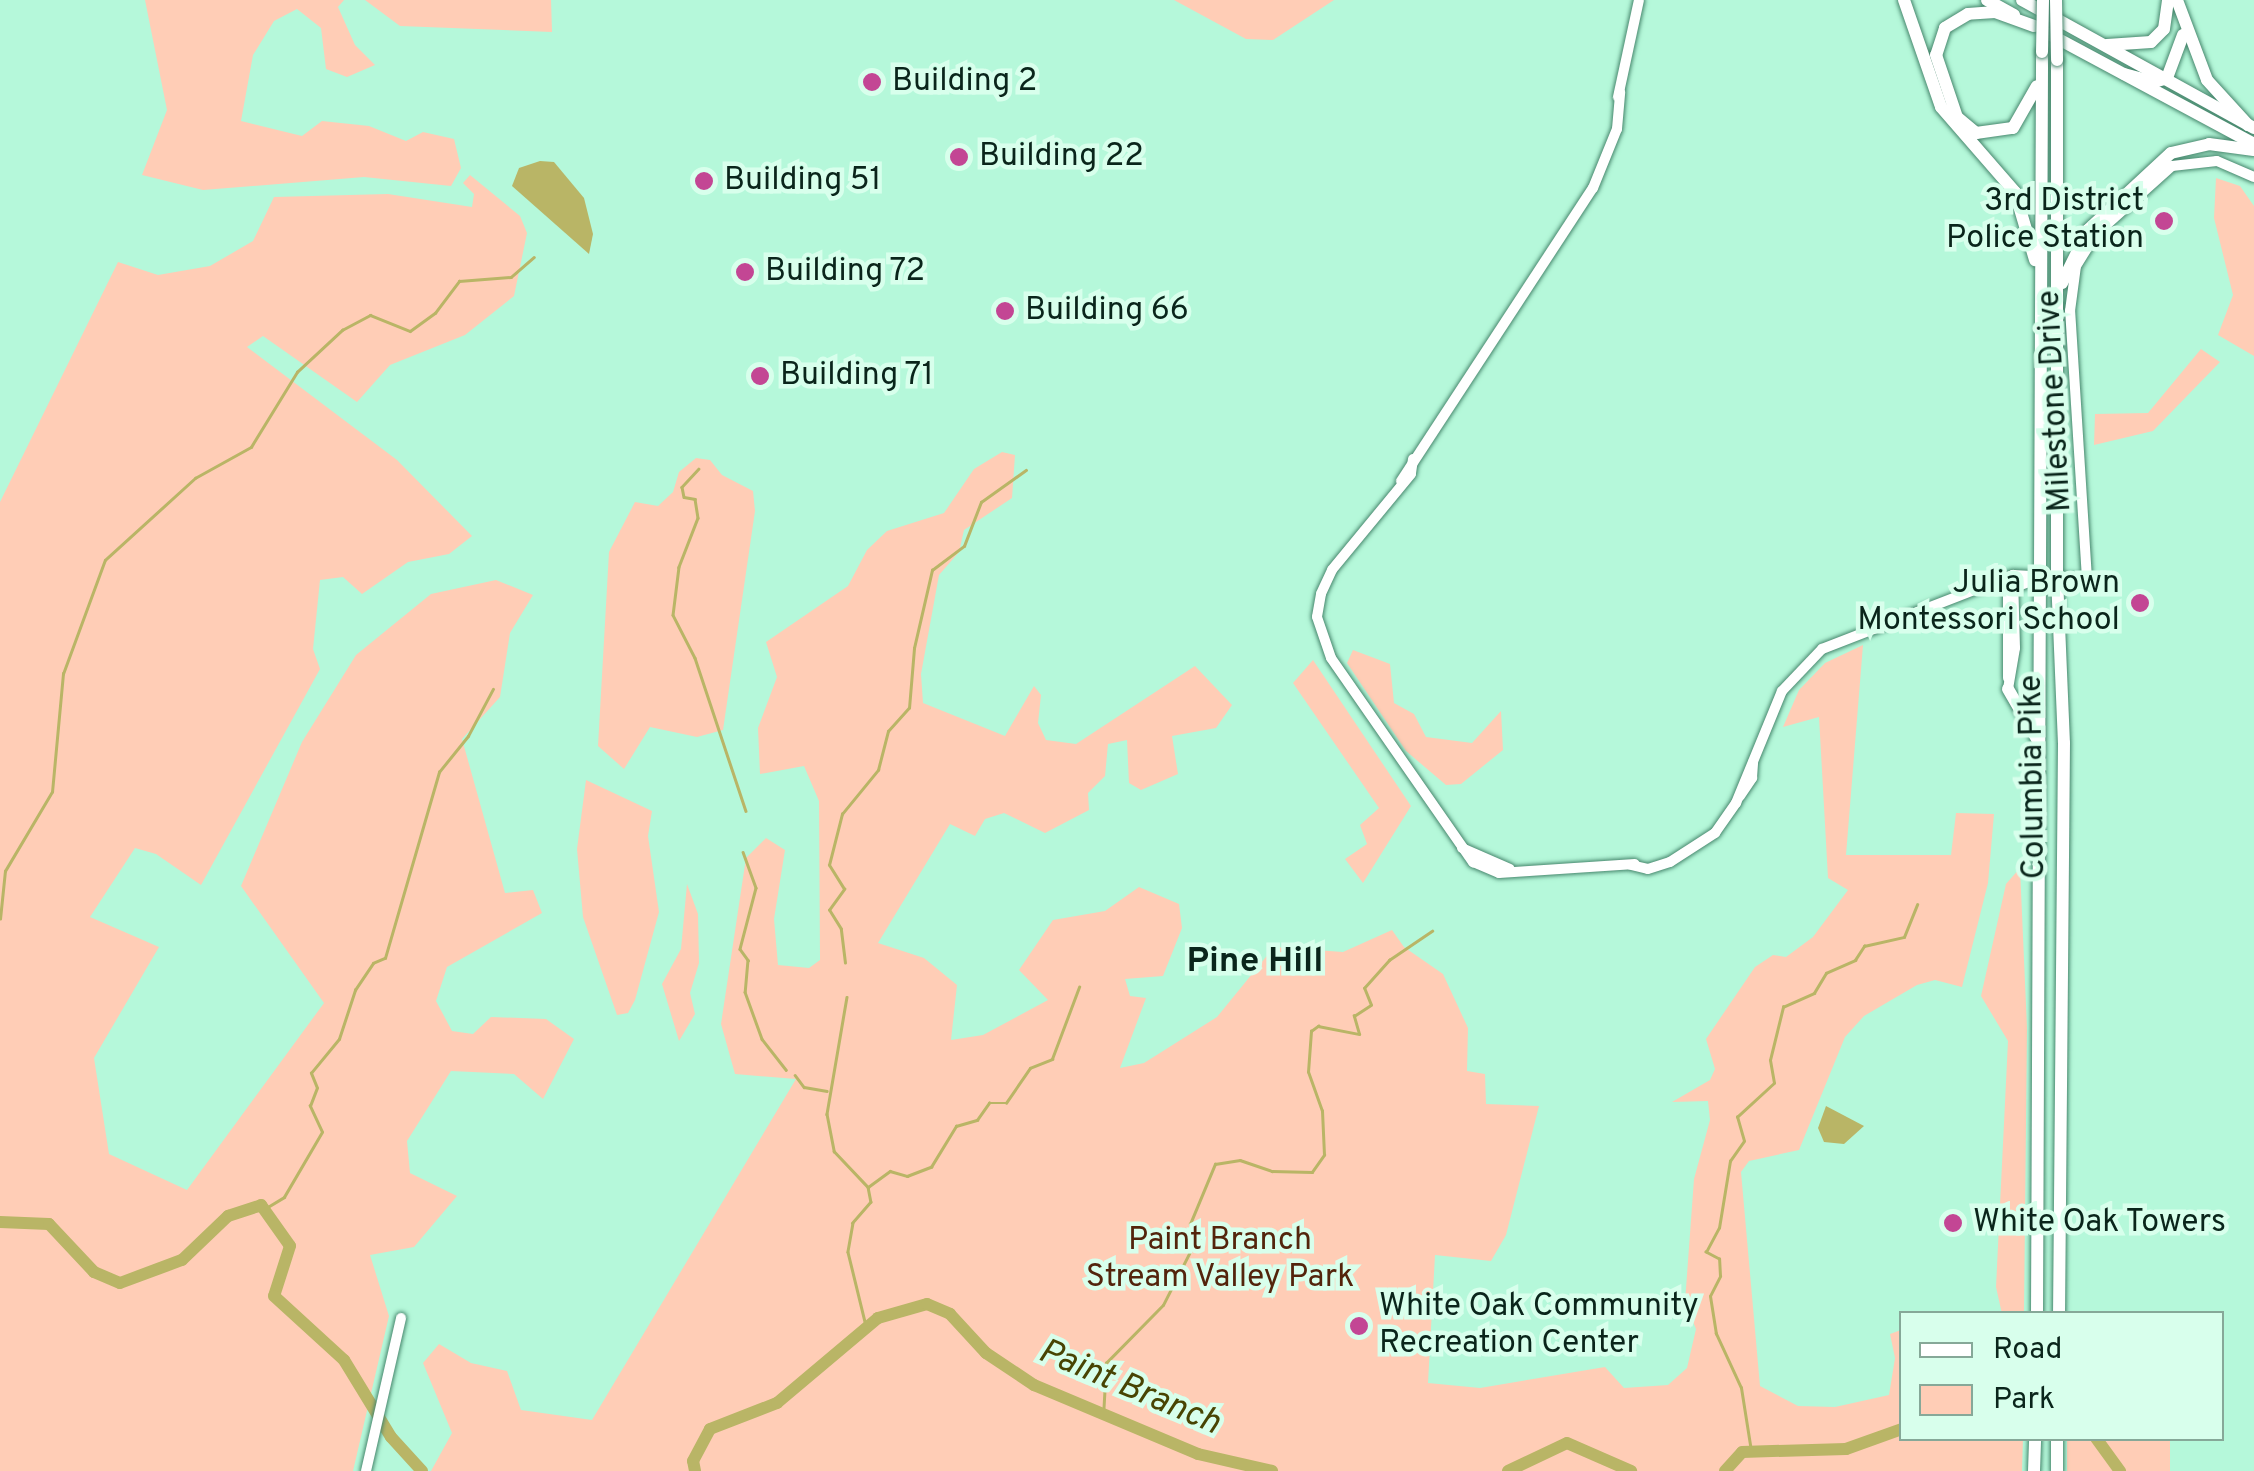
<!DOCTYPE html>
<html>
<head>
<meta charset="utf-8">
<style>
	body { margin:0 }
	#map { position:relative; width:2254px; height:1471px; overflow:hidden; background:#b5f8da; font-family:Overpass,sans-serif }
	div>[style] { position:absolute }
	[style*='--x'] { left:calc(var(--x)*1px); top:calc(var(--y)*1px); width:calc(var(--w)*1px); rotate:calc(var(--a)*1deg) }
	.green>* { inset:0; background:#ffcdb6; transform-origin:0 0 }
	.water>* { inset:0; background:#b9b566 }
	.stream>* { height:2.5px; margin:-1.25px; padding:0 1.25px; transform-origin:1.25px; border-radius:1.25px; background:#b9b566 }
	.river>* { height:12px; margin:-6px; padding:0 6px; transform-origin:6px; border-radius:6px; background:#b9b566 }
	.roads { filter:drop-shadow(0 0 2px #47876d) drop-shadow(0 0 2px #47876d) }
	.tertiary>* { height:10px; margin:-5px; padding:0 5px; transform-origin:5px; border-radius:5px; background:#fff }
	.primary>* { height:12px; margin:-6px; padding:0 6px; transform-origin:6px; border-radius:6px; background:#fff }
	.trunk>* { height:12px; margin:-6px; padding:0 6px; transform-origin:6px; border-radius:6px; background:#fff }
	.bridges { filter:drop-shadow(0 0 2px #47876d) drop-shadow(0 0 2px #47876d) }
	.trunk-bridge>* { height:12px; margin:-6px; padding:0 6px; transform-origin:6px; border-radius:6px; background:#fff }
	.dots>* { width:28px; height:28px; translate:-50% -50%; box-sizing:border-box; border:5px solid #d8ffec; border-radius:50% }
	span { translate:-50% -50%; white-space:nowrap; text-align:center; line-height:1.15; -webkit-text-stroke:9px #d8ffec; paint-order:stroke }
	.poi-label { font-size:32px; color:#0a251b }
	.left { translate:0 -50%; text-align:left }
	.right { translate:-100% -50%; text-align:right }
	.street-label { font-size:32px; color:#0a251b }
	.park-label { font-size:32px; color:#53240c }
	.neighbourhood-label { font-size:35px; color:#0a251b; font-weight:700 }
	.water-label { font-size:35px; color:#484403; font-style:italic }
	.legend { position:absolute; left:1899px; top:1311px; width:325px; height:130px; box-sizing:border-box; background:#d8ffec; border:2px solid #86a898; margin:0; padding:12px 18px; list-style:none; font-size:30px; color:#0a251b }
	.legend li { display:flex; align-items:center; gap:20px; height:50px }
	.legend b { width:50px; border:2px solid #86a898 }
</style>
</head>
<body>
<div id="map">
	<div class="green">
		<i style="clip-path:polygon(145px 0,344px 0,338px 7px,355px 45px,375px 65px,347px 77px,326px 69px,321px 28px,297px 9px,274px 21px,253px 55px,241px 121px,302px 136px,322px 121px,369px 126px,406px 141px,423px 132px,454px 139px,461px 168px,451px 186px,364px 177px,203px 190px,142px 175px,167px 110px)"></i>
		<i style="clip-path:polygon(365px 0,551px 0,552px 32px,400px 26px)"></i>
		<i style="clip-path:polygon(1174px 0,1334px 0,1273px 40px,1246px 39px)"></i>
		<i style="clip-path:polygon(470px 175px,520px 216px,527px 233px,514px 296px,465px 335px,390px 365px,357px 402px,263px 336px,247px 347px,397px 460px,472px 536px,449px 554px,408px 562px,362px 594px,343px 577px,320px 580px,313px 649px,320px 669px,201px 885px,156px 854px,135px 848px,90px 917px,159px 947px,94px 1058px,109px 1154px,187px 1190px,324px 1003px,241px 886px,302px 742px,356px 655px,431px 594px,496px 580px,533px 595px,510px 633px,500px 697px,462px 739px,505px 893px,533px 890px,542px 913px,447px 967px,436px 1001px,452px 1031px,473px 1034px,491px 1017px,546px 1019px,574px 1039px,543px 1099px,514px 1074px,451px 1071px,407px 1141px,410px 1173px,457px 1196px,414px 1247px,370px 1255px,389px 1316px,353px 1471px,0 1471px,0 502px,118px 262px,158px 275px,210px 266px,253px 241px,274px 197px,388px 194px,472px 207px,474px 194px,463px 183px)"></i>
		<i style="clip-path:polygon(2216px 178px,2240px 186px,2254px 206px,2254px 356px,2218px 335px,2233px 295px,2214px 218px)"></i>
		<i style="clip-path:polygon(2201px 349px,2220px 362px,2153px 431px,2094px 445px,2095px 414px,2148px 413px)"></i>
		<i style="clip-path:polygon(1002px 452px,1015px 455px,1012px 498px,964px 530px,959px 552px,939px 575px,921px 674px,923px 703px,1005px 736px,1034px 686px,1041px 695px,1038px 723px,1046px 740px,1076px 744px,1195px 666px,1232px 705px,1216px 728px,1172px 736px,1178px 774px,1141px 790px,1129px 783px,1127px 740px,1108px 744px,1105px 776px,1088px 793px,1089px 810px,1045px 833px,1004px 813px,985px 819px,975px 836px,950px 824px,878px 943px,924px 958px,957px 985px,951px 1040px,983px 1035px,1048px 1000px,1019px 970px,1053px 920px,1105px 911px,1139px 887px,1179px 904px,1182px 928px,1163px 976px,1125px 979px,1130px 996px,1146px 998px,1120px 1068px,1144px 1063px,1217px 1017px,1274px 947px,1343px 952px,1392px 930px,1404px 947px,1443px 974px,1468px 1028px,1467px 1071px,1485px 1074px,1486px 1104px,1539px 1106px,1506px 1235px,1491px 1261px,1435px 1255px,1428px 1383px,1480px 1388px,1605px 1367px,1624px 1388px,1668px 1385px,1687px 1368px,1696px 1329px,1685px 1302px,1694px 1179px,1710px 1120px,1708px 1101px,1672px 1102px,1710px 1080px,1715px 1069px,1706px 1039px,1755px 967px,1773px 955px,1786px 957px,1813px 937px,1848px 890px,1828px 878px,1819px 717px,1783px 727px,1799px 690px,1825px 663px,1863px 645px,1846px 855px,1951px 855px,1956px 813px,1994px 814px,1988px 883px,1962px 987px,1935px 980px,1917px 985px,1864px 1016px,1845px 1037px,1799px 1150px,1749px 1161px,1741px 1172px,1760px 1386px,1798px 1406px,1835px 1407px,1889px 1395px,1895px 1358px,1890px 1334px,1901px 1330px,1902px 1438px,2023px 1439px,2022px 1471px,431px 1471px,452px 1433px,423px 1363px,439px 1344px,471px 1363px,507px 1371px,521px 1410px,592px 1420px,796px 1079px,735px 1074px,721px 1024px,746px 858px,766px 838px,785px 850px,774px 919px,778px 965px,809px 968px,820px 960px,819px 801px,804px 766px,760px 774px,758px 728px,777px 677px,766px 642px,848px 586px,867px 550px,887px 531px,944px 513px,974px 469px)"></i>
		<i style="clip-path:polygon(696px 458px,710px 460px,722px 475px,753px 491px,755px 511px,723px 730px,697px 737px,650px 727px,624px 769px,598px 746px,609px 552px,635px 502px,658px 506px,673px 492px,679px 472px)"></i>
		<i style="clip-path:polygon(1353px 650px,1390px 664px,1394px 703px,1414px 714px,1426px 737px,1472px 743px,1501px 711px,1503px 750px,1461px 784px,1446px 785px,1406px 751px,1347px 663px)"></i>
		<i style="clip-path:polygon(1313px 660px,1411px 806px,1363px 883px,1345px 859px,1367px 844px,1360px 825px,1379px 808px,1293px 683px)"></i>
		<i style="clip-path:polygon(586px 780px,652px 811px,648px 836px,659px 912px,635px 1000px,628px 1013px,617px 1015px,583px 917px,577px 849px)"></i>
		<i style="clip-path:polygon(2020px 868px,2027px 1028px,2024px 1313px,2002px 1314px,1996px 1287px,2008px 1041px,1981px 996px,2006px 884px)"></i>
		<i style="clip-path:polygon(687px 884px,698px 914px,699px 963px,690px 993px,695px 1014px,679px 1041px,662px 984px,681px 949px)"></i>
		<i style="left:2067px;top:1439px;width:103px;height:32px"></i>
	</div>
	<div class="water">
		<i style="clip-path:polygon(540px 161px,554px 162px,584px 198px,593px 234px,589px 254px,512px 186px,519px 168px)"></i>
		<i style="clip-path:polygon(1826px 1106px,1864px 1126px,1844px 1144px,1824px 1142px,1818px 1128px)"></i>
	</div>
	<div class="stream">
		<i style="--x:699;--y:469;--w:25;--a:133"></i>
		<i style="--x:682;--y:487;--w:10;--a:79"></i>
		<i style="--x:684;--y:497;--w:11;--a:10"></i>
		<i style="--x:695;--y:499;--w:19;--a:81"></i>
		<i style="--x:698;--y:518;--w:53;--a:111.2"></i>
		<i style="--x:679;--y:567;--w:48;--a:97.1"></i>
		<i style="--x:673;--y:615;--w:48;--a:62.9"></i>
		<i style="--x:695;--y:658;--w:161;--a:71.6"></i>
		<i style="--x:743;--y:852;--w:38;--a:70"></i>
		<i style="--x:756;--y:888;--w:63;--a:104.7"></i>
		<i style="--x:740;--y:949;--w:14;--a:54"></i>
		<i style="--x:748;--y:960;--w:32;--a:95"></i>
		<i style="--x:745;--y:992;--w:50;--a:70.1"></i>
		<i style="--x:762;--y:1039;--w:39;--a:52"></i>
		<i style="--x:0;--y:919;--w:48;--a:-84.1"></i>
		<i style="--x:5;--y:871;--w:92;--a:-59.3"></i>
		<i style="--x:52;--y:792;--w:119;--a:-84.7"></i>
		<i style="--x:63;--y:674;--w:121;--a:-69.8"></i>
		<i style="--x:105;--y:560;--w:122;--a:-42.3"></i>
		<i style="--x:195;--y:478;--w:64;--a:-29"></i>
		<i style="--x:251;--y:447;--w:88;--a:-58.5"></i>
		<i style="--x:297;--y:372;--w:62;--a:-43"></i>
		<i style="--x:342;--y:330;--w:32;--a:-28"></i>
		<i style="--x:370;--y:315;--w:43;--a:21.8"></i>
		<i style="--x:410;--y:331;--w:31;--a:-36"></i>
		<i style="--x:435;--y:313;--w:40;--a:-53"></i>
		<i style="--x:459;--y:281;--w:52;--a:-4.4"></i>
		<i style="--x:511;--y:277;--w:30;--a:-41"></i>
		<i style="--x:845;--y:963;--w:34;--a:-97"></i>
		<i style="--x:841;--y:929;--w:22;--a:-122"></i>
		<i style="--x:829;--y:910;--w:26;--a:-54"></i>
		<i style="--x:844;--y:889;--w:28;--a:-122"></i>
		<i style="--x:829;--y:865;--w:53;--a:-75.7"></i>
		<i style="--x:842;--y:814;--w:57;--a:-50.7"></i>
		<i style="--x:878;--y:770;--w:40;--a:-75.6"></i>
		<i style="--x:888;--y:731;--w:31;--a:-48"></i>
		<i style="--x:909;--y:708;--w:60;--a:-85.2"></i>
		<i style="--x:914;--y:648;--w:80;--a:-77"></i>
		<i style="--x:932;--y:570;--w:40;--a:-37"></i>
		<i style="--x:964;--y:546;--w:47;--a:-68.9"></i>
		<i style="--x:981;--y:502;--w:55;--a:-35.4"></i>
		<i style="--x:847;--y:997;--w:119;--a:99.7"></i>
		<i style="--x:827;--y:1114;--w:38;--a:79"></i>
		<i style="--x:834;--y:1151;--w:50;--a:46.6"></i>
		<i style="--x:868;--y:1187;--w:15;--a:79"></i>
		<i style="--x:871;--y:1202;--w:28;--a:131"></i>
		<i style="--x:853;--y:1223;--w:29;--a:100"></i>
		<i style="--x:848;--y:1252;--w:76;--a:76.3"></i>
		<i style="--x:795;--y:1075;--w:15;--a:53"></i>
		<i style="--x:804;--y:1087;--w:23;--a:10"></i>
		<i style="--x:868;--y:1187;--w:27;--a:-36"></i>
		<i style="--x:890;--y:1171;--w:18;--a:16"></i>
		<i style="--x:907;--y:1176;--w:26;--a:-21"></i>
		<i style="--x:931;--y:1167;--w:48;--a:-58.6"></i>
		<i style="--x:956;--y:1126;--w:22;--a:-16"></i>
		<i style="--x:977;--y:1120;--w:21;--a:-55"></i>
		<i style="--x:989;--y:1103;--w:17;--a:0"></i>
		<i style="--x:1006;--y:1103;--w:42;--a:-55.6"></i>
		<i style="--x:1030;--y:1068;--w:24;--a:-22"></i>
		<i style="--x:1052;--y:1059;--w:77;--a:-69.4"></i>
		<i style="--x:266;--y:1208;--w:21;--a:-31"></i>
		<i style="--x:284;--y:1197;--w:75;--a:-59.7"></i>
		<i style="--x:322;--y:1132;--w:29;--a:-115"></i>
		<i style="--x:310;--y:1106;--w:19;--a:-69"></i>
		<i style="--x:317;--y:1088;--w:16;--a:-112"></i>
		<i style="--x:311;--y:1073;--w:44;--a:-50.5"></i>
		<i style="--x:339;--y:1039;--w:52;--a:-71.9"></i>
		<i style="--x:355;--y:990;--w:32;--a:-56"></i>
		<i style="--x:373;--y:963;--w:13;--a:-23"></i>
		<i style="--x:385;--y:958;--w:194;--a:-73.8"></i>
		<i style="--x:439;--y:772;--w:46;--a:-51.1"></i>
		<i style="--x:468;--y:736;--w:53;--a:-62"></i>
		<i style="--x:1103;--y:1417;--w:54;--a:-86.8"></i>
		<i style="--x:1106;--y:1363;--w:81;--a:-45.5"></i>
		<i style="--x:1163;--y:1305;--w:73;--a:-63.1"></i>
		<i style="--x:1196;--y:1240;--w:17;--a:-111"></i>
		<i style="--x:1190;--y:1224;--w:65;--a:-67.4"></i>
		<i style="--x:1215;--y:1164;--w:25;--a:-9"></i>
		<i style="--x:1240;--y:1160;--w:34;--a:19"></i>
		<i style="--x:1272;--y:1171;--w:40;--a:1.4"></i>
		<i style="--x:1312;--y:1172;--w:21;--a:-55"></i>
		<i style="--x:1324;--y:1155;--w:44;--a:-92.6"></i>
		<i style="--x:1322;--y:1111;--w:41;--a:-109.7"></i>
		<i style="--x:1308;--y:1072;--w:41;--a:-85.8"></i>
		<i style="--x:1311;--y:1031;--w:9;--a:-36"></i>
		<i style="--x:1318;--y:1026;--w:42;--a:11"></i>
		<i style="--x:1359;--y:1034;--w:19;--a:-106"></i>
		<i style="--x:1354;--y:1016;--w:20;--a:-33"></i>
		<i style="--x:1371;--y:1005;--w:18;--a:-112"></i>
		<i style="--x:1364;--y:988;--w:38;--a:-48"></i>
		<i style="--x:1389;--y:960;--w:52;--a:-34"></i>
		<i style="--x:1751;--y:1451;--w:64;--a:-99"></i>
		<i style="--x:1741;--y:1388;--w:60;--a:-114.8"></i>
		<i style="--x:1716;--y:1334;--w:38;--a:-99"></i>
		<i style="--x:1710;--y:1296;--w:22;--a:-63"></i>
		<i style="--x:1720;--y:1276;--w:17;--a:-93"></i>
		<i style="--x:1719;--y:1259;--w:15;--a:-152"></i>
		<i style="--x:1706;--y:1252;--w:27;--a:-62"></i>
		<i style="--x:1719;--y:1228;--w:68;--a:-80.7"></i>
		<i style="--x:1730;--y:1161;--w:24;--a:-55"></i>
		<i style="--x:1744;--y:1141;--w:25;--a:-106"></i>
		<i style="--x:1737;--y:1117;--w:50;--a:-42.6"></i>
		<i style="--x:1774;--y:1083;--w:23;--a:-100"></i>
		<i style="--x:1770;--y:1060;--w:55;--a:-76.2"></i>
		<i style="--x:1783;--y:1007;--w:34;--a:-24"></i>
		<i style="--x:1814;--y:993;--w:23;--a:-59"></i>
		<i style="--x:1826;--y:973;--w:32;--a:-24"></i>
		<i style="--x:1855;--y:960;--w:17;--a:-57"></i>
		<i style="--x:1864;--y:946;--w:41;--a:-12.7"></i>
		<i style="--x:1904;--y:937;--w:35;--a:-68"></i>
	</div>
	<div class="river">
		<i style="--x:0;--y:1222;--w:49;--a:2.3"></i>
		<i style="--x:49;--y:1224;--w:66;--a:46.8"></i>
		<i style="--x:94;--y:1272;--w:28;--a:23"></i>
		<i style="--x:120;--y:1283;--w:66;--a:-20.4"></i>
		<i style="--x:182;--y:1260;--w:64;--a:-43.7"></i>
		<i style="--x:228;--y:1216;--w:35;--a:-18"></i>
		<i style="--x:261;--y:1205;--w:50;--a:54.7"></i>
		<i style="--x:290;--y:1246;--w:52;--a:107.7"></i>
		<i style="--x:274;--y:1296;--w:95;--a:42.4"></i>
		<i style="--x:344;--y:1360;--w:90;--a:58.6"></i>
		<i style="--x:391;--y:1437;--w:46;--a:47.6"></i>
		<i style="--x:2096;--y:1438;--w:41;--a:54"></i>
		<i style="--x:695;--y:1471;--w:10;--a:-101"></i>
		<i style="--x:693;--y:1461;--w:36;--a:-62"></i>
		<i style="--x:710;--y:1429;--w:72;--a:-21.2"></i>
		<i style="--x:777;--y:1403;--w:132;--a:-40.1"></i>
		<i style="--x:878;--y:1318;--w:51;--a:-15.9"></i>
		<i style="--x:927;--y:1304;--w:25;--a:23"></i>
		<i style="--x:950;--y:1314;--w:53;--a:47.3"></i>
		<i style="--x:986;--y:1353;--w:58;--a:33.7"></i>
		<i style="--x:1034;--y:1385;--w:178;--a:22.8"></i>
		<i style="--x:1198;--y:1454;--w:76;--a:12.9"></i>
		<i style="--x:1508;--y:1471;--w:65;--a:-25.4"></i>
		<i style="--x:1567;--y:1443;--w:70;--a:23.6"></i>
		<i style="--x:1725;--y:1471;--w:25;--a:-48"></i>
		<i style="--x:1742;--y:1452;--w:104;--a:-1.7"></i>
		<i style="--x:1846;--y:1449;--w:59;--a:-19.7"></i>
	</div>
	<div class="roads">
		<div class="tertiary">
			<i style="--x:1618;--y:97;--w:99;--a:-77.8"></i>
			<i style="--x:1413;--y:459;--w:15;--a:98"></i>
			<i style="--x:1411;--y:474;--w:124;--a:129.5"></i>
			<i style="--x:1332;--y:570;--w:26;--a:115"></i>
			<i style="--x:1321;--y:594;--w:23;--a:100"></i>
			<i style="--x:1317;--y:617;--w:43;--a:71.1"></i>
			<i style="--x:1331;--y:658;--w:249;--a:55.2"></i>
			<i style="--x:1473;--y:862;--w:28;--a:23"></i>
			<i style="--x:1499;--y:873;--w:136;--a:-3.8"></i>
			<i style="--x:1401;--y:481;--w:350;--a:-56.8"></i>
			<i style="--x:1593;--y:188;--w:64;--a:-67.9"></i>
			<i style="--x:1617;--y:129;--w:37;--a:-85"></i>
			<i style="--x:2008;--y:582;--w:96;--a:90"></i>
			<i style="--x:2015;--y:587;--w:27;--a:-20"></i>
			<i style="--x:2008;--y:689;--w:42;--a:-80.3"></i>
			<i style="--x:2015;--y:648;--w:73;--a:-91.6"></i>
			<i style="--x:1740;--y:796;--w:22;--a:-56"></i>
			<i style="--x:1752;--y:778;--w:16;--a:-86"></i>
			<i style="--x:1462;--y:848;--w:52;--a:23.6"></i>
			<i style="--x:1631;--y:865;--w:17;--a:13"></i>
			<i style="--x:1648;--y:869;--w:23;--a:-18"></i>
			<i style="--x:1670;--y:862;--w:54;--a:-32.8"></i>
			<i style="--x:1715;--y:833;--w:37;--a:-55"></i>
			<i style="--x:1736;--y:803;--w:121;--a:-67.7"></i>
			<i style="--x:1782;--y:691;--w:58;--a:-46.4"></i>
			<i style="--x:1822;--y:649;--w:205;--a:-21.2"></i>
			<i style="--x:2013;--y:575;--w:74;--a:3.1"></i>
			<i style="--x:2087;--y:579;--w:269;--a:-93.6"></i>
			<i style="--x:2070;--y:311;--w:45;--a:-82.4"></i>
			<i style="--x:2076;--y:266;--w:36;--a:-58"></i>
			<i style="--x:2095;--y:235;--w:103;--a:-41.9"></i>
			<i style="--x:2172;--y:166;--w:45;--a:-6.3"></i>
			<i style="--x:2217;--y:161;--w:40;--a:23.4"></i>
			<i style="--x:366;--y:1471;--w:157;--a:-77.1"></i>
		</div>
		<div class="primary">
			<i style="--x:1987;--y:0;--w:31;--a:29"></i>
			<i style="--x:2022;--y:0;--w:265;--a:28.9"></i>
			<i style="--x:2049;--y:34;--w:233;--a:28.2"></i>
		</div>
		<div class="trunk">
			<i style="--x:1904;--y:0;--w:113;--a:70.9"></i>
			<i style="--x:1941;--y:107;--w:113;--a:49"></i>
			<i style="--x:2015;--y:192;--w:71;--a:73.6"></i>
			<i style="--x:2177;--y:0;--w:85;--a:69.4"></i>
			<i style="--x:2207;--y:80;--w:61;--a:47.7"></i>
			<i style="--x:2034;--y:26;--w:41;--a:-160.3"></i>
			<i style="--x:1995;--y:12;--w:27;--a:176"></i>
			<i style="--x:1968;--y:14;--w:27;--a:149"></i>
			<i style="--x:1945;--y:28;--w:28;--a:108"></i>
			<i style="--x:1936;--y:55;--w:65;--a:71.3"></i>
			<i style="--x:1957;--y:117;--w:25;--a:40"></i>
			<i style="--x:1976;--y:133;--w:37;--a:-8"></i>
			<i style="--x:2013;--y:128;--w:48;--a:-60.3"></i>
			<i style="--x:2107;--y:45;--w:44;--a:-3.9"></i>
			<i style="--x:2151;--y:42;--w:18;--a:-45"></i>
			<i style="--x:2164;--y:29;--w:29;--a:-82"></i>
			<i style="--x:2057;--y:60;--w:517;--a:90"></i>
			<i style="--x:2057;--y:577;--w:166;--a:87.6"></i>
			<i style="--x:2064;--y:743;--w:571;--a:90.5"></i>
			<i style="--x:2124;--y:74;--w:31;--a:15"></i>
			<i style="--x:2154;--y:82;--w:14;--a:-17"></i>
			<i style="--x:2167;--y:78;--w:46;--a:-69.6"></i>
			<i style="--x:2062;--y:283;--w:59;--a:-63.9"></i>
			<i style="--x:2088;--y:230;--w:113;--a:-42.9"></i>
			<i style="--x:2171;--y:153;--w:39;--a:-13"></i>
			<i style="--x:2209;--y:144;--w:45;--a:7.6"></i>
			<i style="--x:2008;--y:689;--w:58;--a:59.9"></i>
			<i style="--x:2037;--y:1314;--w:1262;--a:-89.77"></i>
			<i style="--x:2034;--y:1471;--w:33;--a:-88"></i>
			<i style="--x:2057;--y:1471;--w:33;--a:-90"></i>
		</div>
	</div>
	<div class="bridges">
		<div class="trunk-bridge">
			<i style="--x:2056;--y:0;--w:60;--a:89"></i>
			<i style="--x:2042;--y:52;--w:52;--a:-88.9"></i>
		</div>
	</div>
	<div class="dots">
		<i style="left:872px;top:82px;background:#c34694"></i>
		<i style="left:959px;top:157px;background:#c34694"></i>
		<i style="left:704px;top:181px;background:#c34694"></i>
		<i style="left:2164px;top:221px;background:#c34694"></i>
		<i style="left:745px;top:272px;background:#c34694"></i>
		<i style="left:1005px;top:311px;background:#c34694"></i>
		<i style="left:760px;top:376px;background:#c34694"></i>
		<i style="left:2140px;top:603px;background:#c34694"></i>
		<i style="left:1953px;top:1223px;background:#c34694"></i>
		<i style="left:1359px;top:1326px;background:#c34694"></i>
	</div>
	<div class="poi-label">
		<span class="left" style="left:892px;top:82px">Building 2</span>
		<span class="left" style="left:979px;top:157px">Building 22</span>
		<span class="left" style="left:724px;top:181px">Building 51</span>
		<span class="right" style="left:2144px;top:221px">3rd District<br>Police Station</span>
		<span class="left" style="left:765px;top:272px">Building 72</span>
		<span class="left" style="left:1025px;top:311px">Building 66</span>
		<span class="left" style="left:780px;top:376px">Building 71</span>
		<span class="right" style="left:2120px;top:603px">Julia Brown<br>Montessori School</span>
		<span class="left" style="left:1973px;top:1223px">White Oak Towers</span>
		<span class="left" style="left:1379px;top:1326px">White Oak Community<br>Recreation Center</span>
	</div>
	<div class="street-label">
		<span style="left:2056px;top:401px;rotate:-93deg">Milestone Drive</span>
		<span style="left:2034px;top:777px;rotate:-91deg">Columbia Pike</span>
	</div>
	<div class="park-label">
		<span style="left:1220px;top:1260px">Paint Branch<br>Stream Valley Park</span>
	</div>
	<div class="neighbourhood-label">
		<span style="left:1255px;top:962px">Pine Hill</span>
	</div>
	<div class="water-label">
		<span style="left:1129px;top:1388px;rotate:23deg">Paint Branch</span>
	</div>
	<ul class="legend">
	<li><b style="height:12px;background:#fff"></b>Road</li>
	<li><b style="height:28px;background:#ffcdb6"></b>Park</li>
	</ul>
</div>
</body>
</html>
